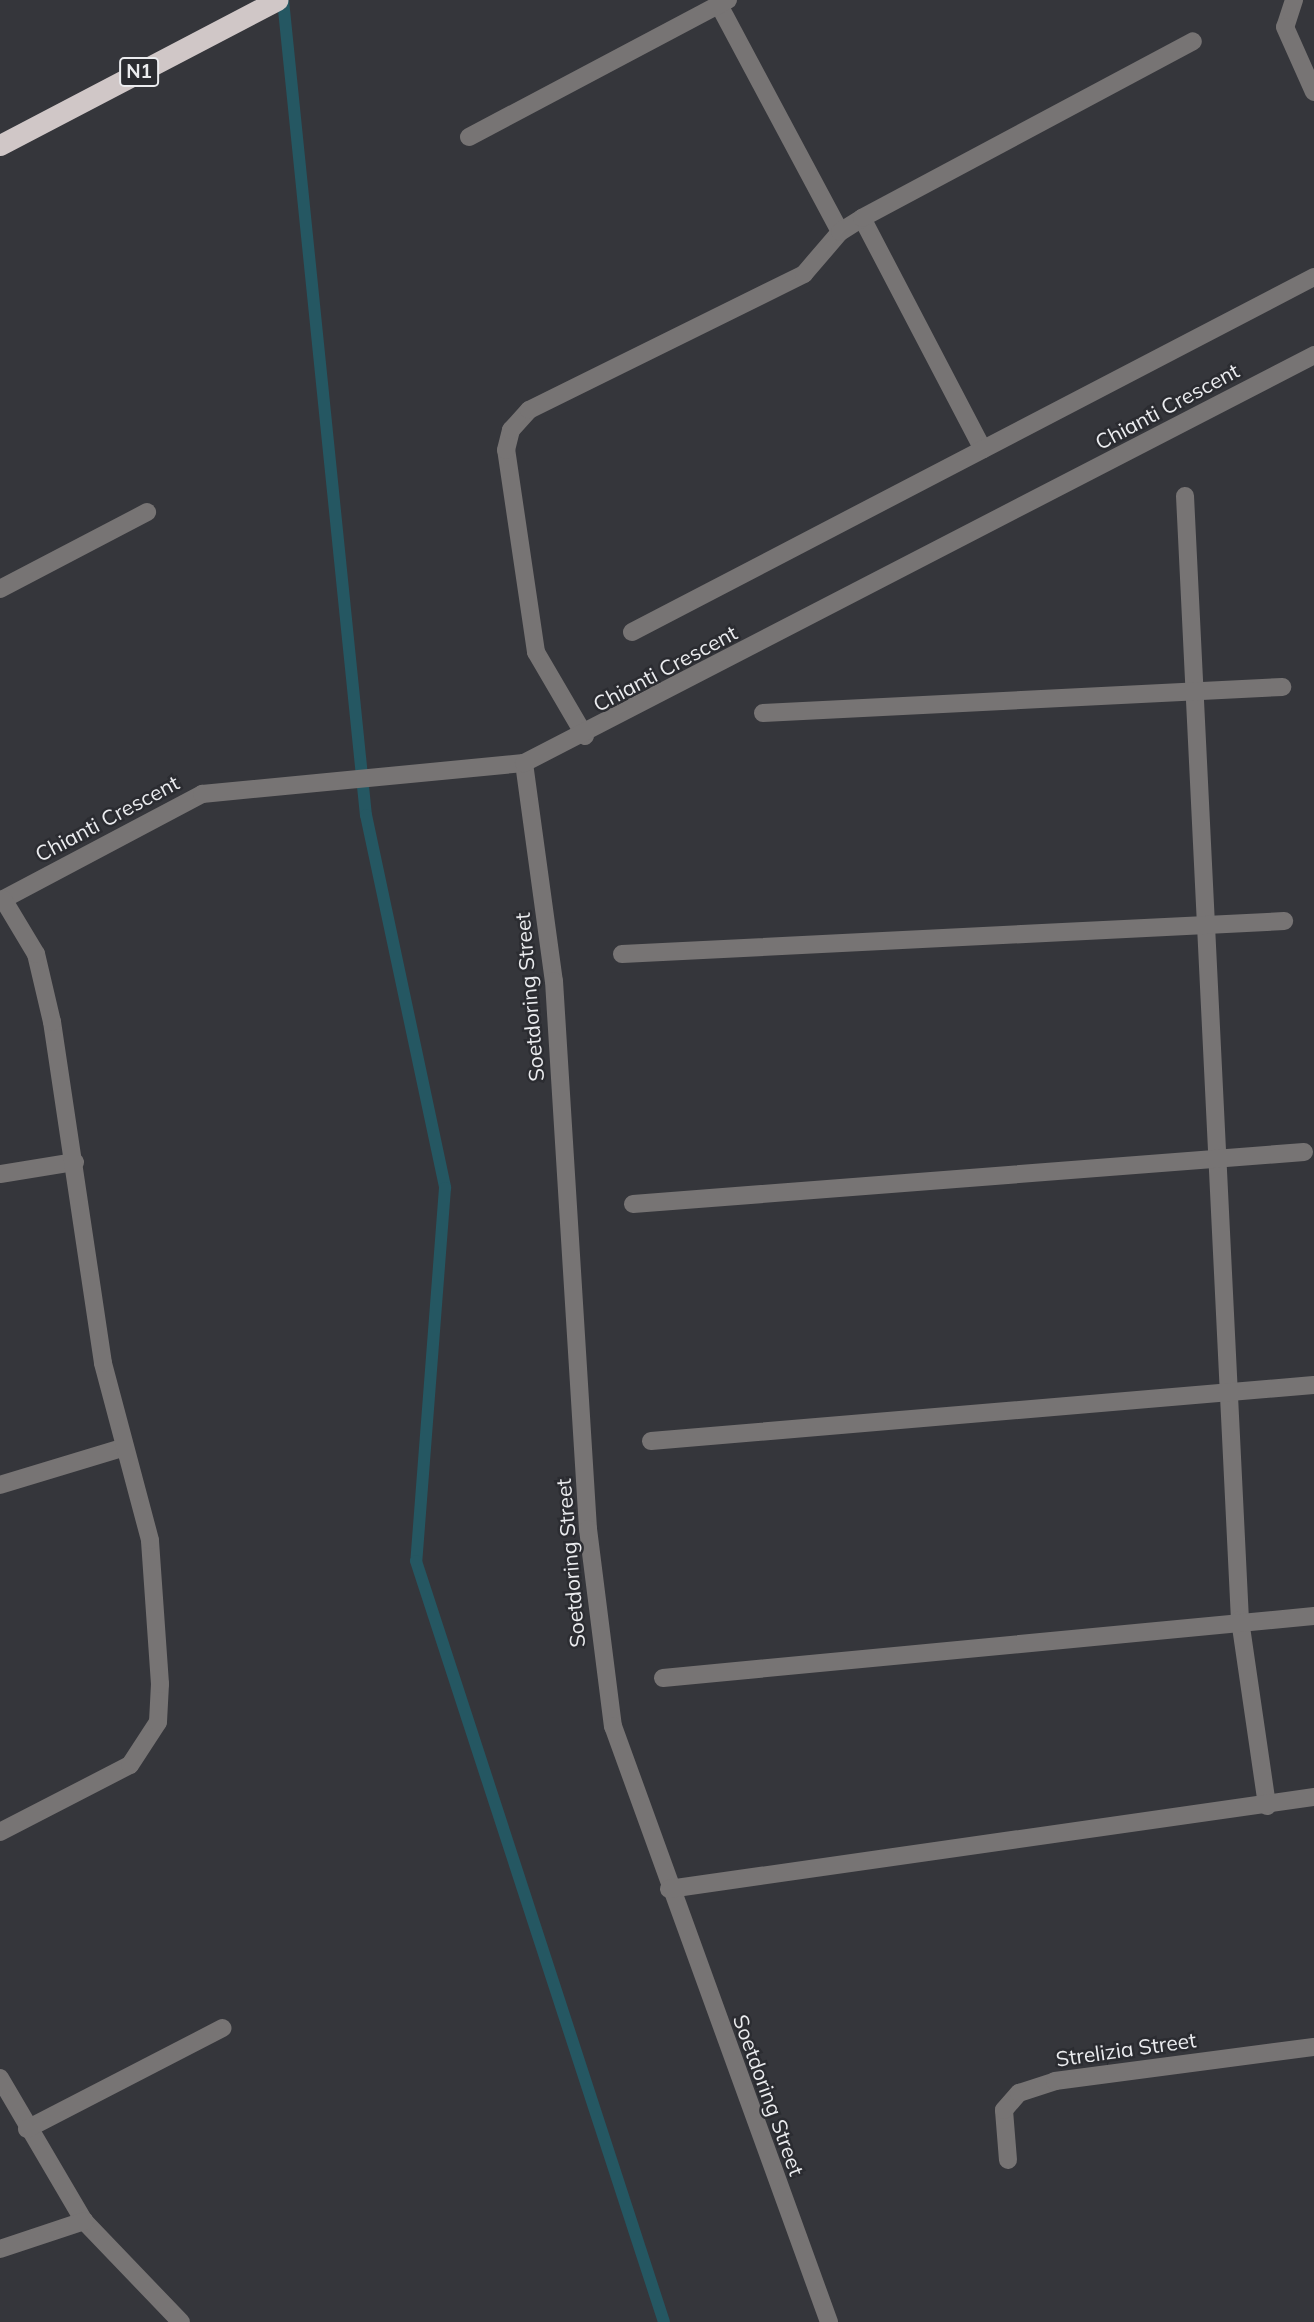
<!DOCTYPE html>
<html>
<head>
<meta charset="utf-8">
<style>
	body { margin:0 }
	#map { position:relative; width:1314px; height:2322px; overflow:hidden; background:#35363b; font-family:Mulish,sans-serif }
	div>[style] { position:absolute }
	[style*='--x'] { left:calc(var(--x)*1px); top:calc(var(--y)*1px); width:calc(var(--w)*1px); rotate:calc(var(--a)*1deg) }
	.stream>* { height:12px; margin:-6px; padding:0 6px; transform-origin:6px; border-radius:6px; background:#255762 }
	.minor>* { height:18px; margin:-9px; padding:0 9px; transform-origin:9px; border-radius:9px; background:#777474 }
	.highway>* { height:21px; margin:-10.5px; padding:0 10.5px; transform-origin:10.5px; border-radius:10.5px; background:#d0c7c7 }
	span { translate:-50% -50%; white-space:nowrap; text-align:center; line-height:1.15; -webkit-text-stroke:5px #2b2c31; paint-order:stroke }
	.shield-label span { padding:2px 5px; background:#2b2c31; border:2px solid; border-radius:5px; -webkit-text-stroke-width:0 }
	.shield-label { font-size:19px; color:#ebecef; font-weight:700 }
	.street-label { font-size:21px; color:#ebecef }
</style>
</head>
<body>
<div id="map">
	<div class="stream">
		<i style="--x:283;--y:0;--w:819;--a:84.19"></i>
		<i style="--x:366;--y:815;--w:381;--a:78"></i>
		<i style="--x:445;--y:1188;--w:374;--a:94.4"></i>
		<i style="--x:416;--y:1561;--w:800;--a:71.95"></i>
	</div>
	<div class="minor">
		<i style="--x:1294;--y:0;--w:28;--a:108"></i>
		<i style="--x:1285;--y:27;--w:71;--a:66"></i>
		<i style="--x:719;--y:5;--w:257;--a:61.9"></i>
		<i style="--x:469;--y:137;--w:293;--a:-27.9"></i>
		<i style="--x:862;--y:218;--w:261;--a:62.4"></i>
		<i style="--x:1185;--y:496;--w:1125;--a:87.2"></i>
		<i style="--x:1240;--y:1620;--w:188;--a:81.7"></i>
		<i style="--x:0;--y:589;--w:166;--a:-27.6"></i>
		<i style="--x:632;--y:632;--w:769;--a:-27.5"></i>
		<i style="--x:763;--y:713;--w:520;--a:-2.87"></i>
		<i style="--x:585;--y:736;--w:97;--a:-120.3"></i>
		<i style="--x:536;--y:652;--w:204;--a:-98.4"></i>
		<i style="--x:506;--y:450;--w:21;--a:-76"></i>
		<i style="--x:511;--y:430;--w:27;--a:-48"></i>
		<i style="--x:529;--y:410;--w:307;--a:-26.3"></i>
		<i style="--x:804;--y:274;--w:55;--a:-49.4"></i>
		<i style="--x:840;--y:232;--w:26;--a:-32"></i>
		<i style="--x:862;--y:218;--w:375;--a:-28.1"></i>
		<i style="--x:524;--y:763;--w:220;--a:82.2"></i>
		<i style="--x:554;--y:981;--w:549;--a:86.45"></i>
		<i style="--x:588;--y:1529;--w:199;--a:82.8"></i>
		<i style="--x:613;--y:1726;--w:634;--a:70.08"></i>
		<i style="--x:0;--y:901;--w:229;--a:-27.9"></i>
		<i style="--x:202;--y:794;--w:323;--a:-5.5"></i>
		<i style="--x:524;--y:763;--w:889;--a:-27.31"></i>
		<i style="--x:622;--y:954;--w:663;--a:-2.85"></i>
		<i style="--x:0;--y:1174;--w:76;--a:-9.1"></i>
		<i style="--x:633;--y:1204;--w:673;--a:-4.43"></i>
		<i style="--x:651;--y:1441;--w:665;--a:-4.83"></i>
		<i style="--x:0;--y:1485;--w:127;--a:-16.9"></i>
		<i style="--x:663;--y:1678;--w:654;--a:-5.44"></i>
		<i style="--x:0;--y:1832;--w:146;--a:-27.3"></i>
		<i style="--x:130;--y:1765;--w:51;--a:-56.9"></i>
		<i style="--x:158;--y:1722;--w:38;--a:-87"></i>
		<i style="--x:160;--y:1684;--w:144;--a:-94"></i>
		<i style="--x:150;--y:1540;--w:183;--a:-104.9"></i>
		<i style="--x:103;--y:1363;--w:345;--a:-98.5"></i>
		<i style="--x:52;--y:1022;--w:70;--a:-103.2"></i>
		<i style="--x:36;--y:954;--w:64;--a:-121"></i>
		<i style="--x:669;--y:1889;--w:652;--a:-8.12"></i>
		<i style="--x:0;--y:2078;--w:166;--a:59.6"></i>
		<i style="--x:84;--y:2221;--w:140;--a:46.2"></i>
		<i style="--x:27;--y:2129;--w:220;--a:-27.3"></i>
		<i style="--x:1008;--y:2160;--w:50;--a:-94.6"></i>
		<i style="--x:1004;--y:2110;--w:23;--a:-49"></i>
		<i style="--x:1019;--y:2093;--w:38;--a:-18"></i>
		<i style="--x:1055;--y:2081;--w:261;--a:-7.5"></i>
		<i style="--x:0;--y:2249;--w:89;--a:-18.4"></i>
	</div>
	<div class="highway">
		<i style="--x:0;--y:145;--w:313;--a:-27.6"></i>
	</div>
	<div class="shield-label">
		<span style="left:139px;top:72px">N1</span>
	</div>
	<div class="street-label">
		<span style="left:1167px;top:406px;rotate:-28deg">Chianti Crescent</span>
		<span style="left:665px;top:668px;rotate:-28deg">Chianti Crescent</span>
		<span style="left:107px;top:818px;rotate:-28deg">Chianti Crescent</span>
		<span style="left:529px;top:997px;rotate:-95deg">Soetdoring Street</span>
		<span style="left:570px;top:1563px;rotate:-95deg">Soetdoring Street</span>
		<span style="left:1126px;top:2049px;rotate:-8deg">Strelizia Street</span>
		<span style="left:769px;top:2095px;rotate:70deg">Soetdoring Street</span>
	</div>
</div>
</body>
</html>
